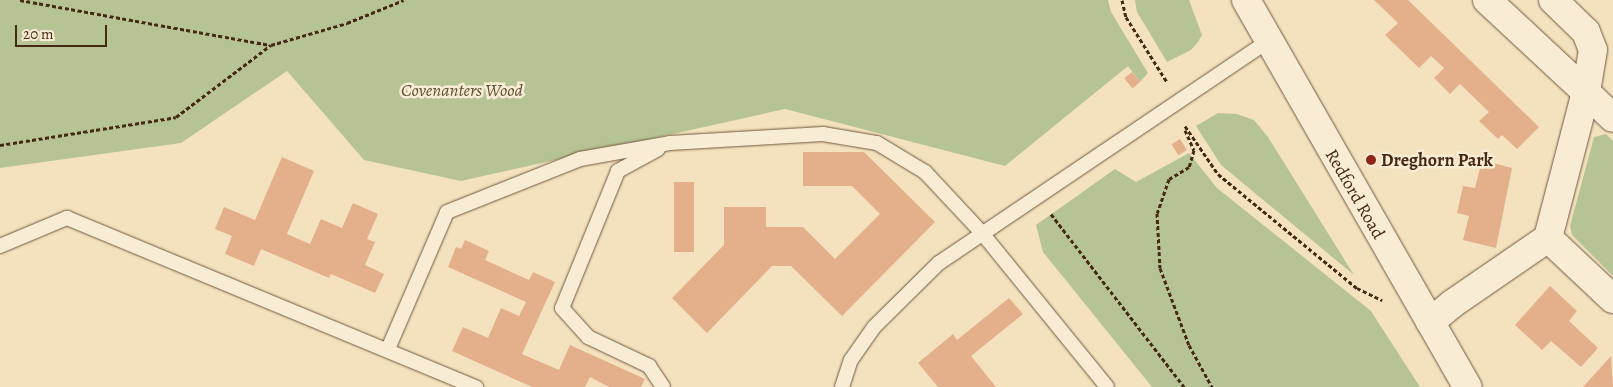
<!DOCTYPE html>
<html>
<head>
<meta charset="utf-8">
<style>
	body { margin:0 }
	#map { position:relative; width:1613px; height:387px; overflow:hidden; background:#f4e2be; font-family:Alegreya,serif }
	div>[style] { position:absolute }
	[style*='--x'] { left:calc(var(--x)*1px); top:calc(var(--y)*1px); width:calc(var(--w)*1px); rotate:calc(var(--a)*1deg) }
	.green>* { inset:0; background:#b6c495 }
	.building>* { inset:0; background:#e3b08b; transform-origin:0 0 }
	.path>* { height:3px; margin-top:-1.5px; transform-origin:0; background:repeating-linear-gradient(90deg,#462915 0 4px,transparent 0 6.5px) }
	.roads { filter:drop-shadow(0 0 1px #72573f) drop-shadow(0 0 1px #72573f) }
	.service>* { height:14px; margin:-7px; padding:0 7px; transform-origin:7px; border-radius:7px; background:#f8ecd5 }
	.minor>* { height:28px; margin:-14px; padding:0 14px; transform-origin:14px; border-radius:14px; background:#f8ecd5 }
	.secondary>* { height:28px; margin:-14px; padding:0 14px; transform-origin:14px; border-radius:14px; background:#f8ecd5 }
	.dots>* { width:14px; height:14px; translate:-50% -50%; box-sizing:border-box; border:2px solid #f8ecd5; border-radius:50% }
	span { translate:-50% -50%; white-space:nowrap; text-align:center; line-height:1.15; -webkit-text-stroke:5px #f8ecd5; paint-order:stroke }
	.park-label { font-size:18px; color:#625035; font-style:italic }
	.poi-label { font-size:18px; color:#462915; font-weight:700 }
	.left { translate:0 -50%; text-align:left }
	.street-label { font-size:18px; color:#462915 }
	.scale { position:absolute; left:15px; top:25px; width:92px; height:22px; box-sizing:border-box; border:2px solid #462915; border-top:0; padding-left:6px; font-size:15px; line-height:18px; white-space:nowrap; color:#462915; -webkit-text-stroke:4px #f8ecd5; paint-order:stroke }
</style>
</head>
<body>
<div id="map">
	<div class="green">
		<i style="clip-path:polygon(0 0,1108px 0,1111px 12px,1148px 73px,1140px 82px,1128px 66px,1005px 166px,785px 109px,461px 181px,364px 160px,287px 71px,181px 143px,0 168px)"></i>
		<i style="clip-path:polygon(1135px 0,1189px 0,1202px 35px,1198px 42px,1191px 50px,1167px 62px,1137px 12px)"></i>
		<i style="clip-path:polygon(1218px 113px,1237px 114px,1254px 120px,1268px 137px,1354px 275px,1221px 165px,1196px 126px)"></i>
		<i style="clip-path:polygon(1606px 134px,1613px 141px,1613px 276px,1572px 235px,1570px 226px,1594px 137px)"></i>
		<i style="clip-path:polygon(1189px 153px,1217px 188px,1371px 311px,1420px 387px,1152px 387px,1043px 252px,1036px 225px,1115px 169px,1136px 182px)"></i>
	</div>
	<div class="building">
		<i style="clip-path:polygon(1374px 0,1408px 0,1539px 127px,1517px 149px,1502px 135px,1498px 139px,1479px 121px,1489px 112px,1460px 84px,1450px 94px,1434px 78px,1444px 68px,1431px 56px,1419px 68px,1385px 35px,1398px 23px)"></i>
		<i style="left:1132px;top:72px;width:13px;height:10px;rotate:51deg"></i>
		<i style="left:1180px;top:139px;width:13px;height:10px;rotate:58deg"></i>
		<i style="clip-path:polygon(803px 152px,864px 152px,935px 222px,842px 316px,791px 266px,772px 266px,707px 333px,672px 298px,724px 245px,724px 207px,766px 207px,766px 227px,803px 227px,835px 259px,880px 214px,852px 186px,803px 186px)"></i>
		<i style="clip-path:polygon(282px 157px,314px 171px,287px 234px,310px 244px,321px 219px,342px 228px,353px 203px,378px 214px,367px 239px,375px 242px,365px 265px,384px 274px,375px 293px,331px 274px,329px 278px,261px 249px,254px 266px,225px 254px,232px 236px,215px 229px,224px 207px,255px 220px)"></i>
		<i style="clip-path:polygon(1482px 160px,1512px 168px,1496px 248px,1463px 240px,1469px 216px,1457px 213px,1463px 186px,1475px 188px)"></i>
		<i style="left:674px;top:182px;width:20px;height:70px"></i>
		<i style="clip-path:polygon(465px 240px,489px 251px,485px 260px,529px 280px,533px 272px,555px 282px,522px 354px,559px 370px,570px 345px,645px 379px,641px 387px,609px 387px,590px 377px,585px 387px,532px 387px,452px 351px,463px 327px,488px 338px,501px 308px,519px 316px,526px 302px,448px 267px,456px 247px,461px 249px)"></i>
		<i style="clip-path:polygon(1550px 286px,1577px 311px,1569px 321px,1598px 348px,1581px 367px,1551px 341px,1542px 350px,1515px 325px)"></i>
		<i style="clip-path:polygon(1009px 298px,1023px 314px,971px 356px,996px 387px,938px 387px,918px 363px,953px 334px,957px 340px)"></i>
		<i style="clip-path:polygon(1611px 356px,1613px 387px,1583px 387px)"></i>
	</div>
	<div class="path">
		<i style="--x:20;--y:0;--w:254;--a:10.2"></i>
		<i style="--x:1122;--y:0;--w:17;--a:77"></i>
		<i style="--x:1126;--y:17;--w:77;--a:57.8"></i>
		<i style="--x:1185;--y:126;--w:58;--a:55.5"></i>
		<i style="--x:1218;--y:174;--w:180;--a:39.4"></i>
		<i style="--x:1357;--y:288;--w:28;--a:26"></i>
		<i style="--x:1185;--y:130;--w:22;--a:66"></i>
		<i style="--x:1194;--y:150;--w:18;--a:106"></i>
		<i style="--x:1189;--y:167;--w:23;--a:149"></i>
		<i style="--x:1169;--y:179;--w:36;--a:109"></i>
		<i style="--x:1157;--y:213;--w:55;--a:86.9"></i>
		<i style="--x:1160;--y:268;--w:82;--a:69.4"></i>
		<i style="--x:1189;--y:345;--w:48;--a:61.3"></i>
		<i style="--x:0;--y:145;--w:178;--a:-9"></i>
		<i style="--x:176;--y:117;--w:119;--a:-37.2"></i>
		<i style="--x:271;--y:45;--w:79;--a:-16.1"></i>
		<i style="--x:347;--y:23;--w:61;--a:-22"></i>
		<i style="--x:1051;--y:214;--w:218;--a:52.4"></i>
	</div>
	<div class="roads">
		<div class="service">
			<i style="--x:658;--y:149;--w:46;--a:151.2"></i>
			<i style="--x:618;--y:171;--w:148;--a:112.2"></i>
			<i style="--x:562;--y:308;--w:39;--a:48"></i>
			<i style="--x:588;--y:337;--w:68;--a:25.4"></i>
			<i style="--x:649;--y:366;--w:25;--a:56"></i>
			<i style="--x:0;--y:246;--w:73;--a:-22.7"></i>
			<i style="--x:67;--y:218;--w:443;--a:22.5"></i>
			<i style="--x:388;--y:349;--w:149;--a:-66.7"></i>
			<i style="--x:447;--y:212;--w:143;--a:-21.7"></i>
			<i style="--x:580;--y:159;--w:91;--a:-10.1"></i>
			<i style="--x:670;--y:143;--w:153;--a:-3.4"></i>
			<i style="--x:823;--y:134;--w:55;--a:9.5"></i>
			<i style="--x:877;--y:143;--w:56;--a:31.1"></i>
			<i style="--x:925;--y:172;--w:83;--a:46.9"></i>
			<i style="--x:982;--y:233;--w:198;--a:50.9"></i>
			<i style="--x:842;--y:387;--w:28;--a:-72"></i>
			<i style="--x:851;--y:360;--w:40;--a:-55.1"></i>
			<i style="--x:874;--y:327;--w:91;--a:-44.6"></i>
			<i style="--x:939;--y:263;--w:397;--a:-34"></i>
		</div>
		<div class="minor">
			<i style="--x:1487;--y:0;--w:135;--a:42.9"></i>
			<i style="--x:1586;--y:92;--w:151;--a:104.6"></i>
			<i style="--x:1548;--y:238;--w:89;--a:43.2"></i>
			<i style="--x:1553;--y:0;--w:46;--a:44.1"></i>
			<i style="--x:1586;--y:32;--w:19;--a:69"></i>
			<i style="--x:1593;--y:50;--w:43;--a:99.5"></i>
			<i style="--x:1586;--y:92;--w:37;--a:44"></i>
			<i style="--x:1430;--y:322;--w:28;--a:-39"></i>
			<i style="--x:1452;--y:304;--w:116;--a:-34.5"></i>
		</div>
		<div class="secondary">
			<i style="--x:1246;--y:0;--w:446;--a:60.2"></i>
		</div>
	</div>
	<div class="dots">
		<i style="left:1371px;top:160px;background:#8f2418"></i>
	</div>
	<div class="park-label">
		<span style="left:462px;top:90px">Covenanters Wood</span>
	</div>
	<div class="poi-label">
		<span class="left" style="left:1381px;top:160px">Dreghorn Park</span>
	</div>
	<div class="street-label">
		<span style="left:1355px;top:194px;rotate:60deg">Redford Road</span>
	</div>
	<div class="scale">20 m</div>
</div>
</body>
</html>
